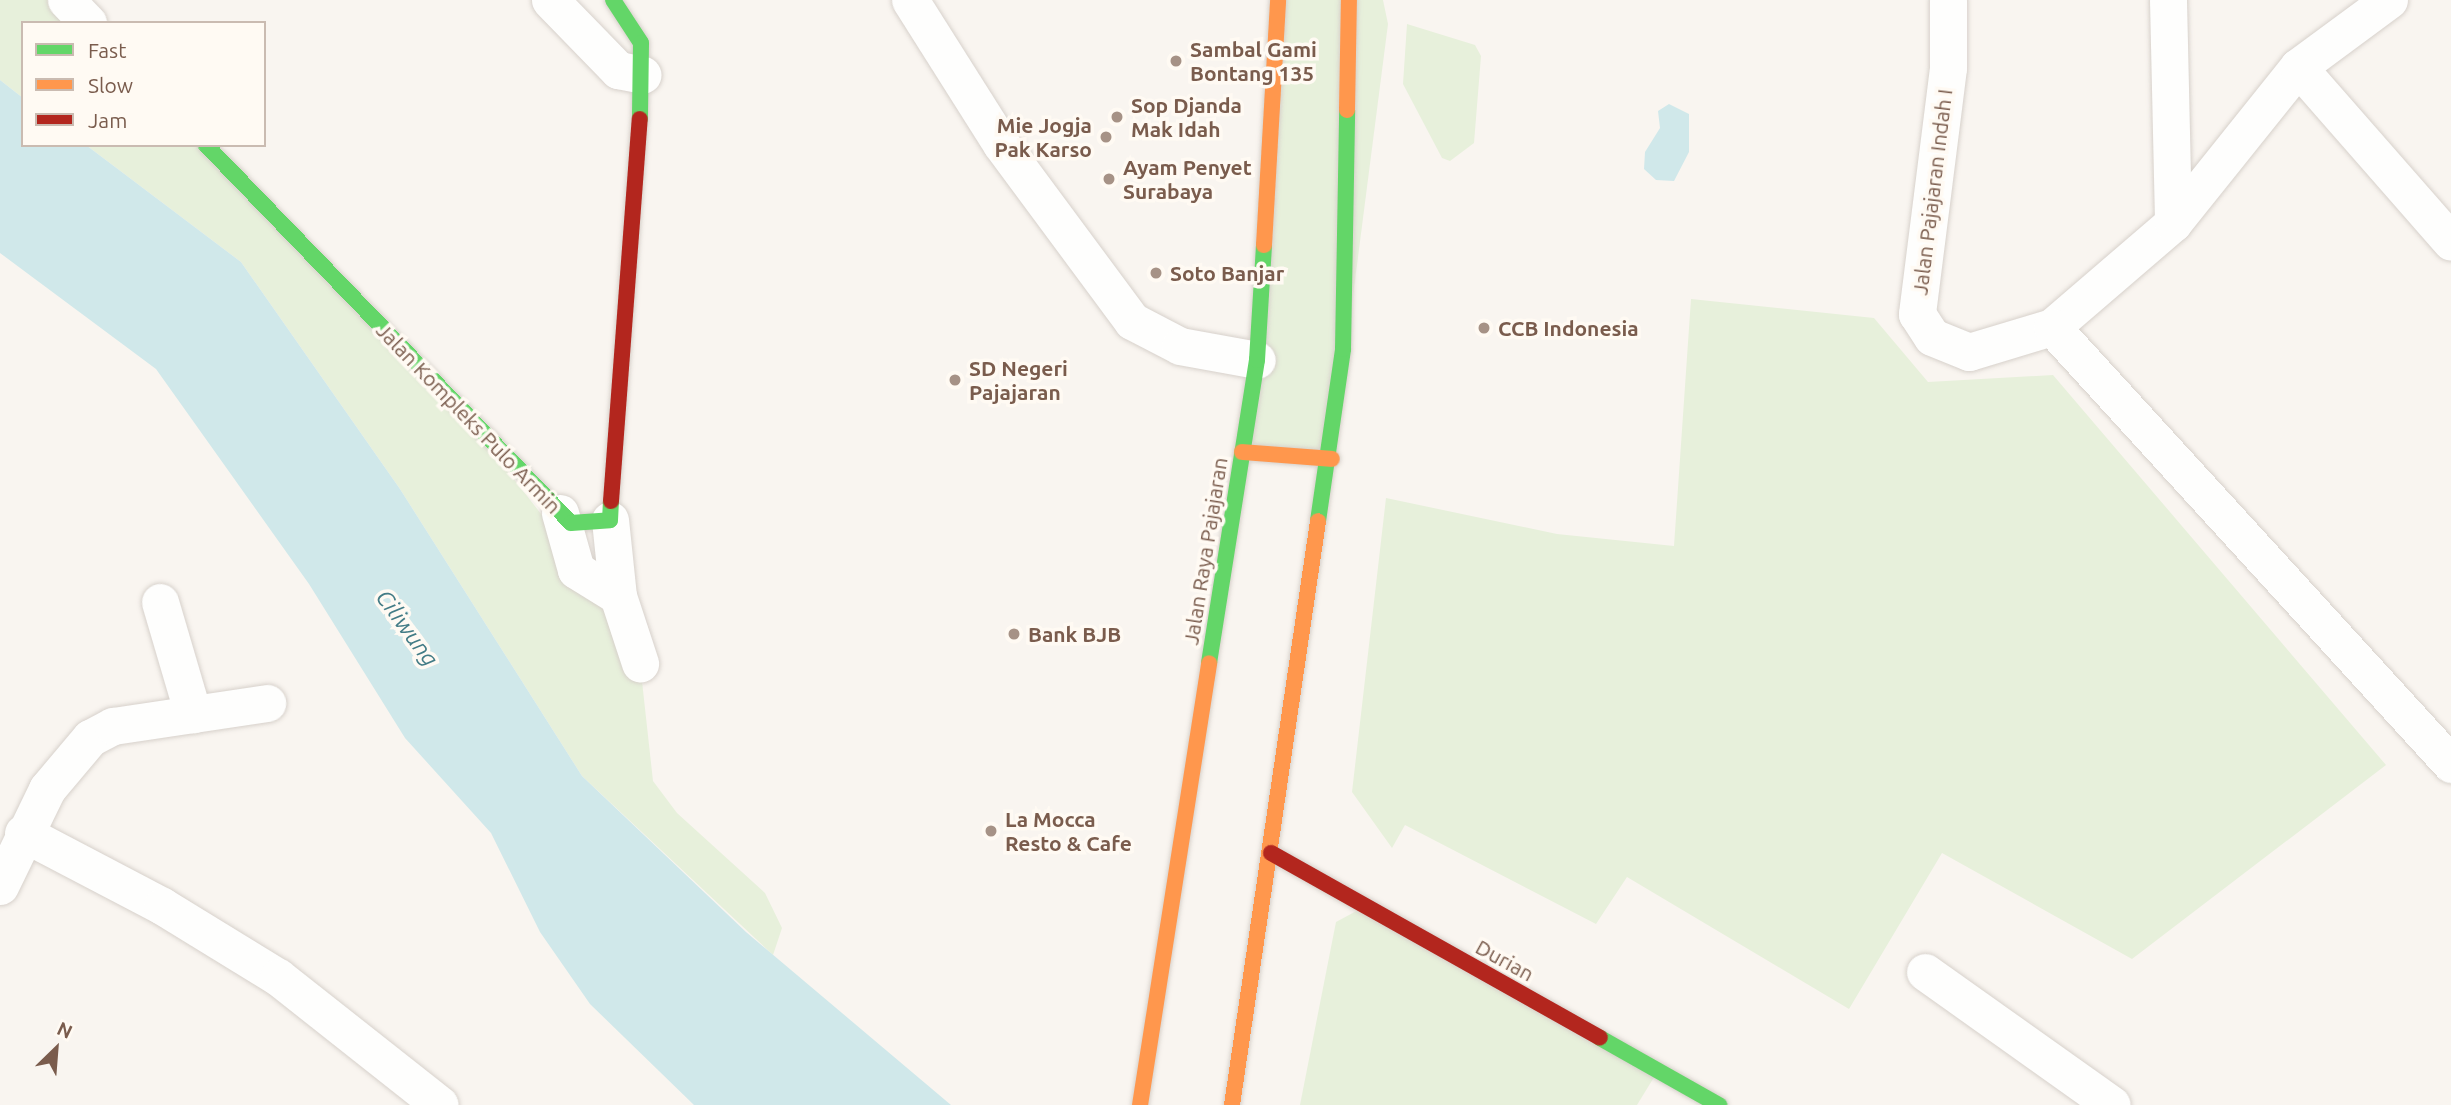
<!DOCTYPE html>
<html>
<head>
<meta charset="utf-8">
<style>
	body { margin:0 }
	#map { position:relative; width:2451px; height:1105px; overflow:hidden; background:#f9f5f0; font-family:Ubuntu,sans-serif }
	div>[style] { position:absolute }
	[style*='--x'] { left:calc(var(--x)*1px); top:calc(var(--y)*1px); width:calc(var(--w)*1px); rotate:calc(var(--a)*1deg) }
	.green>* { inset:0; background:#e7f0db }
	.water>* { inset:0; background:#d0e8ea }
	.roads { filter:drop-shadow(0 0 2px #d7d1cb) drop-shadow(0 0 2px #d7d1cb) }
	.street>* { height:37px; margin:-18.5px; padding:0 18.5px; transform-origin:18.5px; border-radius:18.5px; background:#fefefd }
	.fast>* { height:16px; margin:-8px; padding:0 8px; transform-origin:8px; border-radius:8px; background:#63d668 }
	.slow>* { height:16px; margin:-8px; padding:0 8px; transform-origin:8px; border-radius:8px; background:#ff974d }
	.jam>* { height:16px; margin:-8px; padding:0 8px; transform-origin:8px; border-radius:8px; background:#b3261e }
	.dots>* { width:19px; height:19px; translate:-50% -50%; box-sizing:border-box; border:4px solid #fffaf3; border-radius:50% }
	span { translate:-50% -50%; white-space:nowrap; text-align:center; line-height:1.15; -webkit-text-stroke:7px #fffaf3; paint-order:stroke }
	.poi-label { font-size:21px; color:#7a5c4d; font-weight:700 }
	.left { translate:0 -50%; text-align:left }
	.right { translate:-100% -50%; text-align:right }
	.street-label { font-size:21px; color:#7a5c4d }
	.water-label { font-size:23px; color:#437c86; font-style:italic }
	.legend { position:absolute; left:21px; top:21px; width:245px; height:126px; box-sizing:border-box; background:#fffaf3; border:2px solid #cabbb1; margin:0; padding:9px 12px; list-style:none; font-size:21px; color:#7a5c4d }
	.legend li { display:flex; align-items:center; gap:14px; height:35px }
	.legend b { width:35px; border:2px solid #cabbb1 }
	.north { position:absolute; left:21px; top:1014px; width:70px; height:70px; -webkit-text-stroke:5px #fffaf3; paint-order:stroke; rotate:25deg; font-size:19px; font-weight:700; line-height:28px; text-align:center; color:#7a5c4d }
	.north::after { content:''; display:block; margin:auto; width:24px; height:32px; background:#7a5c4d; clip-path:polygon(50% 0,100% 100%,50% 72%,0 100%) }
</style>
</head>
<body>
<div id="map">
	<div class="green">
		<i style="clip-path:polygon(0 0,67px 0,89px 23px,23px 23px,23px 98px,0 80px)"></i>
		<i style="clip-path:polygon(1279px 0,1383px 0,1388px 24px,1332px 459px,1242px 452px)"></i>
		<i style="clip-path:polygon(1407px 24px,1475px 45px,1481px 56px,1474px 143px,1450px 161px,1442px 158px,1403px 84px)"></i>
		<i style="clip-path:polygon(86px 145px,208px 145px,459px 409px,599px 588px,640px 663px,653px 781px,677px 813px,765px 893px,782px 928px,773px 955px,582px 776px,400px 489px,241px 262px)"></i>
		<i style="clip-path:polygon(1691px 299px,1874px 318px,1928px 382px,2053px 375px,2386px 765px,2132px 959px,1942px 853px,1849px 1009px,1627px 877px,1596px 924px,1405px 825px,1392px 848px,1352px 792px,1386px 498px,1557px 534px,1674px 546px)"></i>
		<i style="clip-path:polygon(1362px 908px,1656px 1074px,1637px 1105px,1300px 1105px,1336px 922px)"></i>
	</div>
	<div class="water">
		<i style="clip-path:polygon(0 80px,23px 98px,23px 145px,86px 145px,241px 262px,400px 489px,582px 776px,746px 932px,951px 1105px,694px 1105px,590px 1004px,540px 932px,491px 833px,405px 738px,309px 584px,156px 369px,0 253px)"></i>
		<i style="clip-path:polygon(1669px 104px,1689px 114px,1689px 152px,1674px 181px,1656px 180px,1644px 169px,1645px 152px,1660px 128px,1658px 111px)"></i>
	</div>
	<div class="roads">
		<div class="street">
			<i style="--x:66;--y:0;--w:32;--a:46"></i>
			<i style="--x:550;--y:0;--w:98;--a:45.8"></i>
			<i style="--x:618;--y:70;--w:25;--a:11"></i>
			<i style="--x:910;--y:0;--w:170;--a:57.7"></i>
			<i style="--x:1001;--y:144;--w:220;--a:53.5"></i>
			<i style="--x:1132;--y:321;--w:54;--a:27.5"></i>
			<i style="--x:1180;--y:346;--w:78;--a:10.3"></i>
			<i style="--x:1948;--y:0;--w:68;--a:90"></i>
			<i style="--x:1948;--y:68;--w:248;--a:97.2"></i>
			<i style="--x:1917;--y:314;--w:27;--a:57"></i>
			<i style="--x:1932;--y:337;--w:40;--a:22"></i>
			<i style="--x:1969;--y:352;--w:87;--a:-16.8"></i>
			<i style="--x:2052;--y:327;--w:160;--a:-40.7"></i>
			<i style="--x:2173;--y:223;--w:200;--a:-51.3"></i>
			<i style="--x:2298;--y:67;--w:113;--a:-36.4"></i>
			<i style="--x:2168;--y:0;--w:223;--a:88.7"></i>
			<i style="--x:2298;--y:67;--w:232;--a:48.8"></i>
			<i style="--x:2052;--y:327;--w:592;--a:47.6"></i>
			<i style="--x:560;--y:513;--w:59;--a:74.3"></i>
			<i style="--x:576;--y:570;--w:49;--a:31.8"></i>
			<i style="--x:610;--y:520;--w:76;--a:84"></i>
			<i style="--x:618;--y:596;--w:71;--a:71.8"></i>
			<i style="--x:160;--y:602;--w:117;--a:73.6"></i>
			<i style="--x:23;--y:833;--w:157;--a:27.7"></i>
			<i style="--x:162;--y:906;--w:136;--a:31.5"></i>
			<i style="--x:278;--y:977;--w:206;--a:38.3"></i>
			<i style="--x:0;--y:886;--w:108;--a:-64.1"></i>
			<i style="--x:47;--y:789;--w:67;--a:-49.9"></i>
			<i style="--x:90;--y:738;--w:26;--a:-28"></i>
			<i style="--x:113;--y:726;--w:156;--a:-8.5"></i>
			<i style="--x:1925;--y:972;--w:229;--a:35.4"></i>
		</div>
		<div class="fast">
			<i style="--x:613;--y:0;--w:51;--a:56.9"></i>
			<i style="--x:641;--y:43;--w:76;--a:90.8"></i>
			<i style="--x:206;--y:145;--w:525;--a:46"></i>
			<i style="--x:571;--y:523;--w:39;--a:-4"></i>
			<i style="--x:610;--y:520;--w:19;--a:-87"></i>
			<i style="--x:1318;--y:521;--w:174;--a:-81.7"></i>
			<i style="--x:1343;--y:349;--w:239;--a:-89"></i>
			<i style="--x:1209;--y:663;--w:307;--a:-81"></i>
			<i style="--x:1257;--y:360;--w:115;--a:-86.5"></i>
			<i style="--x:1600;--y:1038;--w:137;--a:29.4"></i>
		</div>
		<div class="slow">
			<i style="--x:1347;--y:110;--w:110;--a:-89"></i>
			<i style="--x:1264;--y:245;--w:245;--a:-86.7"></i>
			<i style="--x:1242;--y:452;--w:90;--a:4.4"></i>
			<i style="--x:1140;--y:1105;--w:447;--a:-81.1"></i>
			<i style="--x:1232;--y:1105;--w:590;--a:-81.62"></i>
		</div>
		<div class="jam">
			<i style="--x:611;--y:501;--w:383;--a:-85.7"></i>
			<i style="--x:1271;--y:853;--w:377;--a:29.3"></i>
		</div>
	</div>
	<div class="dots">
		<i style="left:1176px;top:61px;background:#a69286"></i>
		<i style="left:1117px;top:117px;background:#a69286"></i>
		<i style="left:1106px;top:137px;background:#a69286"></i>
		<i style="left:1109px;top:179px;background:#a69286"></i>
		<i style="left:1156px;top:273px;background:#a69286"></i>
		<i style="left:1484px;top:328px;background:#a69286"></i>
		<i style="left:955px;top:380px;background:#a69286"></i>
		<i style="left:1014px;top:634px;background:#a69286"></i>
		<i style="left:991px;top:831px;background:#a69286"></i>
	</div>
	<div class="poi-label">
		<span class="left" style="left:1190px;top:61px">Sambal Gami<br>Bontang 135</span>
		<span class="left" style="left:1131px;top:117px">Sop Djanda<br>Mak Idah</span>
		<span class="right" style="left:1092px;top:137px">Mie Jogja<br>Pak Karso</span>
		<span class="left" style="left:1123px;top:179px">Ayam Penyet<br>Surabaya</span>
		<span class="left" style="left:1170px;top:273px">Soto Banjar</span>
		<span class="left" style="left:1498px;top:328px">CCB Indonesia</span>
		<span class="left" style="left:969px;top:380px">SD Negeri<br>Pajajaran</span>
		<span class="left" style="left:1028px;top:634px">Bank BJB</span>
		<span class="left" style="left:1005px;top:831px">La Mocca<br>Resto &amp; Cafe</span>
	</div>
	<div class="street-label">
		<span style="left:1932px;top:192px;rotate:-83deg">Jalan Pajajaran Indah I</span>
		<span style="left:469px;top:418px;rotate:46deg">Jalan Kompleks Pulo Armin</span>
		<span style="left:1205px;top:551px;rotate:-81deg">Jalan Raya Pajajaran</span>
		<span style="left:1505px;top:960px;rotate:29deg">Durian</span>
	</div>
	<div class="water-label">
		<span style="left:407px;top:628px;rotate:54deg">Ciliwung</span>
	</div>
	<ul class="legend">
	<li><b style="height:9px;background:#63d668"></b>Fast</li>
	<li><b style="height:9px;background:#ff974d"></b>Slow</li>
	<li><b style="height:9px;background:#b3261e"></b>Jam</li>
	</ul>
	<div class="north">N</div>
</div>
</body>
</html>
